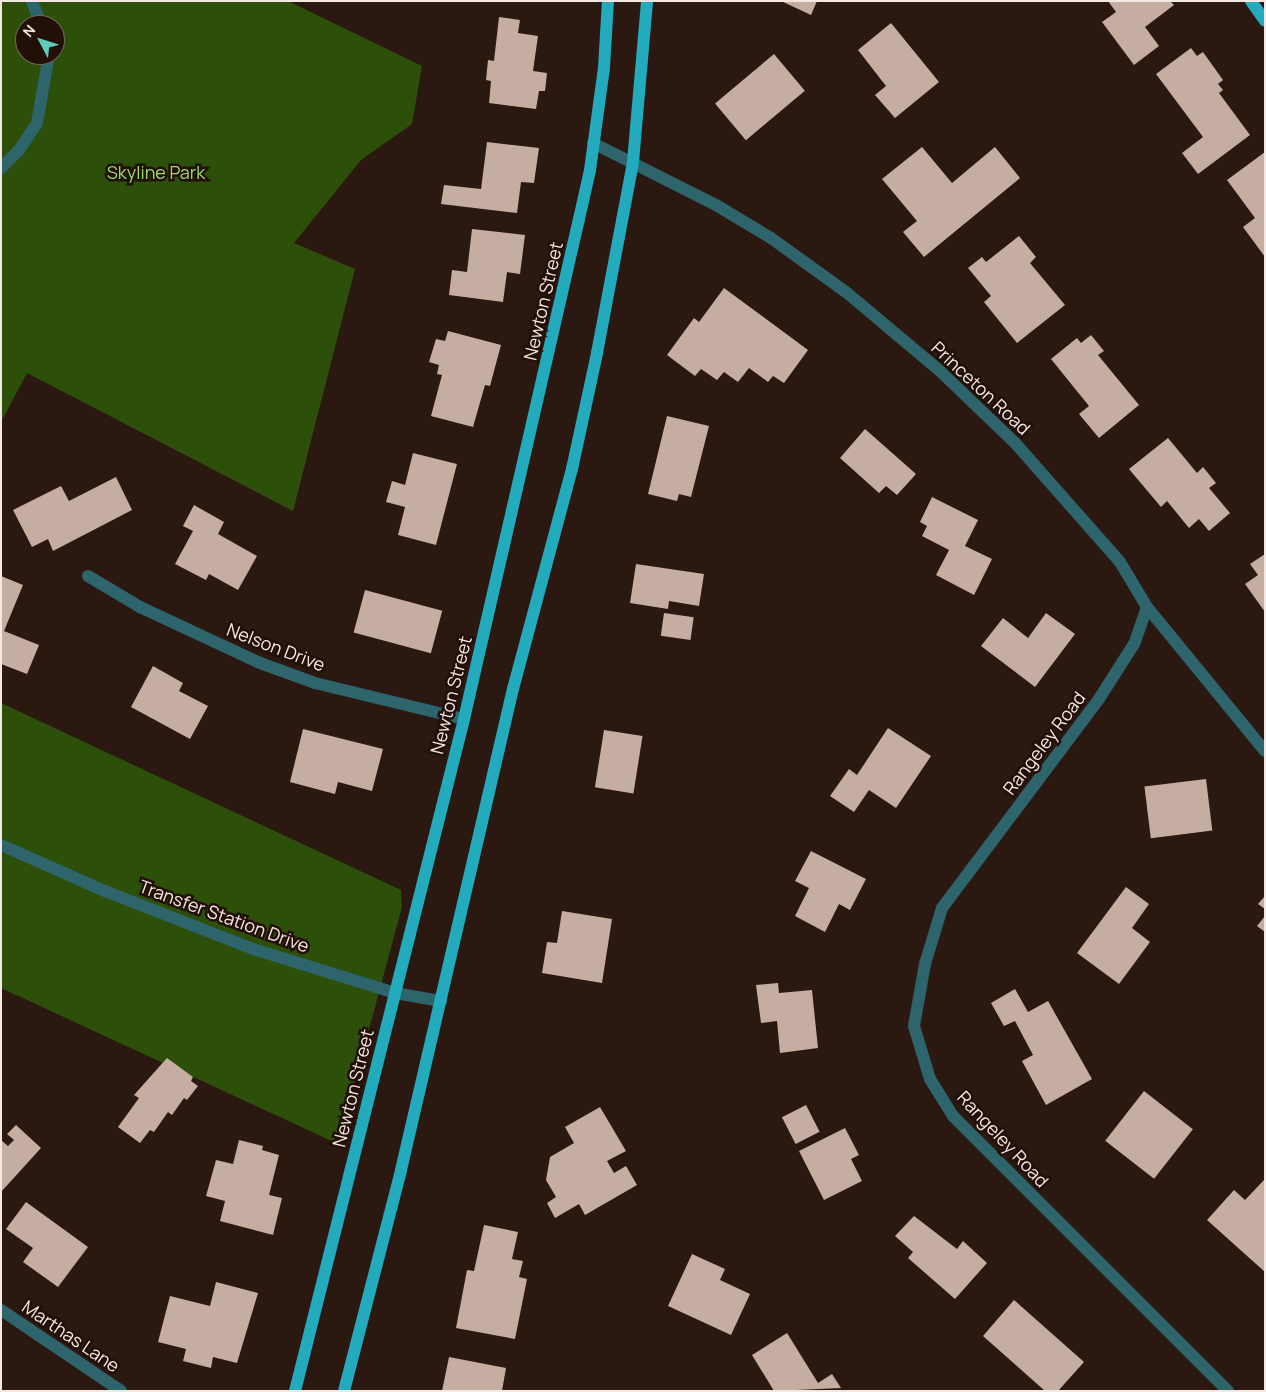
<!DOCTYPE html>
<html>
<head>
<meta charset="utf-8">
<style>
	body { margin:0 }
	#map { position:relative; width:1266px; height:1392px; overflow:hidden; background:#2b1911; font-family:Manrope,sans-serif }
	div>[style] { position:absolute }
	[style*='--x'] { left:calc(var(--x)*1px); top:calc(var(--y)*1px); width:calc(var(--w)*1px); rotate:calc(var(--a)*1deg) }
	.green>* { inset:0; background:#2c4f09 }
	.building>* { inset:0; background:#c5ada1; transform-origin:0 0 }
	.minor>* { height:12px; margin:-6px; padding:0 6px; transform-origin:6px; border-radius:6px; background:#2e646c }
	.major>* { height:12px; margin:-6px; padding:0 6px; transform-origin:6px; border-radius:6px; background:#24aabd }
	span { translate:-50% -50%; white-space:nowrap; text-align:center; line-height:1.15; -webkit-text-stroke:5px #210f08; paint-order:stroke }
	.park-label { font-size:18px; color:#9adb6a }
	.street-label { font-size:18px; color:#f5e7e2 }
	.frame { position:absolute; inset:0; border:2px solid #f5e7e2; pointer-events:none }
	.north { position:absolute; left:15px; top:15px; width:50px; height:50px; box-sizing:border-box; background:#210f08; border:1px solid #76655f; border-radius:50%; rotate:310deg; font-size:14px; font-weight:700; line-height:20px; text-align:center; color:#f5e7e2 }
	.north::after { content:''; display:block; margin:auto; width:18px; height:22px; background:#5eceb8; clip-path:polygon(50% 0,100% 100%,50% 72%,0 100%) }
</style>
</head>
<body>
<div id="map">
	<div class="green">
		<i style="clip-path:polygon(evenodd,1px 1px,288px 1px,422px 66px,412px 124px,361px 160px,294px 243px,355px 269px,293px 511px,27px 373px,1px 422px,1px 1px,25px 25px,55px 25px,55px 55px,25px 55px,25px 25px)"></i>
		<i style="clip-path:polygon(1px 703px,401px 890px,402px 907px,338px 1144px,1px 988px)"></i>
	</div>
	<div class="building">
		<i style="clip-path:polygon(781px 1px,817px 1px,811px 15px)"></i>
		<i style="clip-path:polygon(1108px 1px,1170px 1px,1174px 5px,1145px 27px,1159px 46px,1134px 65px,1102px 22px,1116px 12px)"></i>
		<i style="clip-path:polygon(499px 17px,520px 20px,518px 33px,538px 36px,533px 71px,547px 73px,545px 91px,539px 91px,536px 109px,489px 103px,491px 81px,486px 80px,488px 60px,494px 61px)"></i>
		<i style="clip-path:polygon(891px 23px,939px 82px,895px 118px,875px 95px,886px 86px,858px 50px)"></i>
		<i style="clip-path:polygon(1191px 48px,1197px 56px,1203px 52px,1223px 80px,1218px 84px,1223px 90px,1219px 93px,1250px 135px,1198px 174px,1182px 153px,1203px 137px,1156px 74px)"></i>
		<i style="left:774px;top:54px;width:48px;height:77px;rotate:50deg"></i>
		<i style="clip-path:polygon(487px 142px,539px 148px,534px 183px,521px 182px,517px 213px,441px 204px,444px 185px,481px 189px)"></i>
		<i style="clip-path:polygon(922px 147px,952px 183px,995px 147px,1020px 178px,924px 257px,903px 232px,917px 221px,882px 179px)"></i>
		<i style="clip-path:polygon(1265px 152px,1265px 257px,1243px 227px,1255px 218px,1227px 180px)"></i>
		<i style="clip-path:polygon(472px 229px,525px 235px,520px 274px,507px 272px,503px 302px,449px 295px,452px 270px,467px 272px)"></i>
		<i style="clip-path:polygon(1019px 236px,1036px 257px,1030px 263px,1065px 305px,1017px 343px,984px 302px,991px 296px,968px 268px,982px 257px,986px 262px)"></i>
		<i style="clip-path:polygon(724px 288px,808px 350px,784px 383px,773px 376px,768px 382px,749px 368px,738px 382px,724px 372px,717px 380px,701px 369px,695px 376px,667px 355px,694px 318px,699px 322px)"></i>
		<i style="clip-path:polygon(448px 331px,501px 345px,490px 386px,485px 385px,473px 427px,431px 416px,442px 375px,437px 374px,439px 365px,429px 362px,436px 339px,445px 341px)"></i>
		<i style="clip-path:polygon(1091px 335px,1104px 351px,1098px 355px,1139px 405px,1099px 438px,1079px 414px,1089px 406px,1051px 359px,1077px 338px,1081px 343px)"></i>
		<i style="clip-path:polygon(667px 416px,709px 426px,691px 497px,679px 494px,677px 501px,648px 494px)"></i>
		<i style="clip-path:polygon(865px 429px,916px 474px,897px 495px,886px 486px,879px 493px,840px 458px)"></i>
		<i style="clip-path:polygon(1168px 438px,1197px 473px,1203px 467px,1216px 483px,1209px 488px,1230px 513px,1209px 531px,1199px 519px,1189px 528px,1167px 501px,1161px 507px,1129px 469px)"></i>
		<i style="clip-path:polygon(413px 453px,457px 464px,436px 545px,398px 535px,405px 507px,386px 502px,392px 481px,405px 485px)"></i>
		<i style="clip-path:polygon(116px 477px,132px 510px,53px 551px,48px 539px,32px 547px,13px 510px,61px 486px,69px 501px)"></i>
		<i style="clip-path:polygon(932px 497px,978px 520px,965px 546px,992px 559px,974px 595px,936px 575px,949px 550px,922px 536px,927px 526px,920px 522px)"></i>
		<i style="clip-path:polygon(194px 505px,224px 522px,218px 534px,257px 556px,238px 590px,209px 574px,206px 580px,175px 564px,193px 531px,183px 526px)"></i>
		<i style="clip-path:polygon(1265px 554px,1265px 612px,1245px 584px,1258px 575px,1250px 564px)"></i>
		<i style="clip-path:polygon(636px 564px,704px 574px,699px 606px,669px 601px,668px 609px,630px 603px)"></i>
		<i style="clip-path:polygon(1px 576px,23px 585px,4px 631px,39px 645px,27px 674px,1px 664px)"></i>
		<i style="left:365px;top:590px;width:80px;height:44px;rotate:15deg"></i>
		<i style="left:664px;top:613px;width:30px;height:23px;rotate:8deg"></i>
		<i style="clip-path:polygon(1046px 613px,1075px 634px,1035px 687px,981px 646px,1003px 618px,1028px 638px)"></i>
		<i style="clip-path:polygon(153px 666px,183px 683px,179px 691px,208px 706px,190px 739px,131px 707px)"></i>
		<i style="clip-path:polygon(888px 728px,931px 756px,896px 808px,869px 790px,854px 812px,830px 796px,849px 769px,857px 775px)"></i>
		<i style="clip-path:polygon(303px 729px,383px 749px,372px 791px,338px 782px,335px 794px,290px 782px)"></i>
		<i style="left:604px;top:730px;width:39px;height:58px;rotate:9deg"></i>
		<i style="left:1206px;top:779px;width:52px;height:62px;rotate:83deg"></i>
		<i style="clip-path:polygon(811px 851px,866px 879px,850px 910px,839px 904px,825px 932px,795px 916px,809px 888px,795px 881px)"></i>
		<i style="clip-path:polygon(1126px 887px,1149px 904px,1132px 928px,1150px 942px,1119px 984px,1077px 953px)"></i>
		<i style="clip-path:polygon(1265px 896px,1265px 909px,1258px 904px)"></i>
		<i style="clip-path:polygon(562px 911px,612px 919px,602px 983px,542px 973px,547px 942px,557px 943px)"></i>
		<i style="clip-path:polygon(1265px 916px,1265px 932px,1257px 926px)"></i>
		<i style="clip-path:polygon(778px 983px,779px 993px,812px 990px,818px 1048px,780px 1053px,777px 1021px,761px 1023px,756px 985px)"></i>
		<i style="clip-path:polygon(1015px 989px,1028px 1012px,1048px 1001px,1092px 1079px,1046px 1105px,1022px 1061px,1033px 1055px,1015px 1021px,1004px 1026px,991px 1003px)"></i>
		<i style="clip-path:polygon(167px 1058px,193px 1077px,191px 1081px,198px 1086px,187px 1100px,184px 1098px,172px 1115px,168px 1112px,154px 1132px,150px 1130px,140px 1143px,118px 1127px,139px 1098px,134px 1095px)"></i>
		<i style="left:1144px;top:1091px;width:62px;height:63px;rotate:38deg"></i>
		<i style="left:806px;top:1105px;width:30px;height:27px;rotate:63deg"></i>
		<i style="clip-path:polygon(600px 1107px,626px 1151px,607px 1161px,614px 1173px,626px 1166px,637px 1185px,585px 1215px,579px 1204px,555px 1218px,547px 1203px,556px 1197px,546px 1180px,550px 1157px,574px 1143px,565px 1127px)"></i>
		<i style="clip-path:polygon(16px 1125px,41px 1148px,1px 1192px,1px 1140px,8px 1146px,14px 1140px,7px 1134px)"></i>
		<i style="clip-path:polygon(845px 1128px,859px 1155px,851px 1159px,862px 1181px,824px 1200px,799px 1151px)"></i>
		<i style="clip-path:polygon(239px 1140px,263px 1146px,262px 1150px,279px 1155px,269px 1195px,282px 1198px,273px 1235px,220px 1221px,225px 1201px,206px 1196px,216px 1160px,233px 1164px)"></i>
		<i style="clip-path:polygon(1264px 1180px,1265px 1181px,1265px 1272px,1207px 1220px,1234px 1190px,1245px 1200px)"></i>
		<i style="clip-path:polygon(26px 1202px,88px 1247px,58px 1287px,23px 1262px,33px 1248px,6px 1229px)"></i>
		<i style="clip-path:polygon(914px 1216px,957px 1249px,963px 1241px,987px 1263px,955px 1299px,908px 1258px,913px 1252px,895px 1236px)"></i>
		<i style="clip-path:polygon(484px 1225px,518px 1232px,512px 1259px,523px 1261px,519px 1277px,527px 1279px,515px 1339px,456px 1328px,467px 1270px,474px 1271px)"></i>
		<i style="clip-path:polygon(692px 1254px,725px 1269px,720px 1280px,750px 1294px,731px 1335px,668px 1306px)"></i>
		<i style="clip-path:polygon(216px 1282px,258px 1293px,237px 1363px,213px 1357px,211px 1368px,183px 1361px,186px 1349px,158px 1342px,170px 1296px,210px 1306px)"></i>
		<i style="clip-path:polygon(1014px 1300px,1084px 1362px,1058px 1391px,1045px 1391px,983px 1336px)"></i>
		<i style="clip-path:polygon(787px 1333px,818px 1383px,832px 1374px,841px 1388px,774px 1391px,752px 1355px)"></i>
		<i style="clip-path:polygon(449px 1357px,506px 1368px,502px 1391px,442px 1391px)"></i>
	</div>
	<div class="minor">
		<i style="--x:32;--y:1;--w:26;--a:69"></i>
		<i style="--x:593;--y:143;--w:138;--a:26.8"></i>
		<i style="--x:716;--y:205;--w:64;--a:31"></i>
		<i style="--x:771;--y:238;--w:92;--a:35.8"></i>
		<i style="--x:846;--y:292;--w:123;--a:40"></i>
		<i style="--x:940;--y:371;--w:105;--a:43.8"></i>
		<i style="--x:1016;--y:444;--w:157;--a:48.6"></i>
		<i style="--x:1120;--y:562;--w:52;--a:59"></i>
		<i style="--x:1147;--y:607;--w:186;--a:50.7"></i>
		<i style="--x:1;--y:168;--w:25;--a:-45"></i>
		<i style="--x:19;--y:150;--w:32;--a:-56"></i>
		<i style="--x:37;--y:123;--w:69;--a:-80"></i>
		<i style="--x:88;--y:576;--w:61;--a:30.8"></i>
		<i style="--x:140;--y:607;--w:132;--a:25"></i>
		<i style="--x:260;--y:663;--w:59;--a:20"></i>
		<i style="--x:315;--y:683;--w:153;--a:13.6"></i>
		<i style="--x:1147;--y:607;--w:39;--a:109"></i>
		<i style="--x:1134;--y:644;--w:65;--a:122.5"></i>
		<i style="--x:1099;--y:699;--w:261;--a:126.9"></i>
		<i style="--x:942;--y:908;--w:59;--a:106.9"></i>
		<i style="--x:925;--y:964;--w:63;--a:100.1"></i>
		<i style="--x:914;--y:1026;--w:55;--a:73.2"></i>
		<i style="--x:930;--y:1079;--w:44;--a:58.1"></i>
		<i style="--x:953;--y:1116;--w:389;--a:45"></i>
		<i style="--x:1;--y:845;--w:114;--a:23.9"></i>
		<i style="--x:105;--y:891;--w:159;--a:21.4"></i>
		<i style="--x:253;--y:949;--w:149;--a:17.2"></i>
		<i style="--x:395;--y:993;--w:47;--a:9.9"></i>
		<i style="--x:1;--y:1310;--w:145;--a:34"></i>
	</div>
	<div class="major">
		<i style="--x:1251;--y:1;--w:24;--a:55"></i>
		<i style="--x:295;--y:1391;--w:693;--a:-75.88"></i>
		<i style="--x:464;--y:719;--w:513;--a:-77.05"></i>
		<i style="--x:579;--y:219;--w:50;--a:-77.3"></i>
		<i style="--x:590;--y:170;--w:103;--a:-82.2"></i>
		<i style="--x:604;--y:68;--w:67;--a:-86.6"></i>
		<i style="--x:344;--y:1391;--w:228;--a:-75.5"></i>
		<i style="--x:401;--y:1170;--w:494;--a:-76.9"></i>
		<i style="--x:513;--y:689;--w:228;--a:-75"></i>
		<i style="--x:572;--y:469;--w:119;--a:-77.8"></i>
		<i style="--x:597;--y:353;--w:194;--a:-79.3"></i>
		<i style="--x:633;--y:162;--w:162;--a:-85"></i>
	</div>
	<div class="park-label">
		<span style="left:156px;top:172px">Skyline Park</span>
	</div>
	<div class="street-label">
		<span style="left:543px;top:301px;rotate:-77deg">Newton Street</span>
		<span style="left:981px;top:388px;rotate:43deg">Princeton Road</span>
		<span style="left:276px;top:647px;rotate:21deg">Nelson Drive</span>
		<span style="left:451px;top:695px;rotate:-76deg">Newton Street</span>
		<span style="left:1044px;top:743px;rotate:-53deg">Rangeley Road</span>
		<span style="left:224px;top:916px;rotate:20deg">Transfer Station Drive</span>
		<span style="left:353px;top:1088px;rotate:-76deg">Newton Street</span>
		<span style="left:1003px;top:1139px;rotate:47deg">Rangeley Road</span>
		<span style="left:71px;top:1336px;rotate:34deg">Marthas Lane</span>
	</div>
	<div class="frame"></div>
	<div class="north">N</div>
</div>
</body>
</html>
